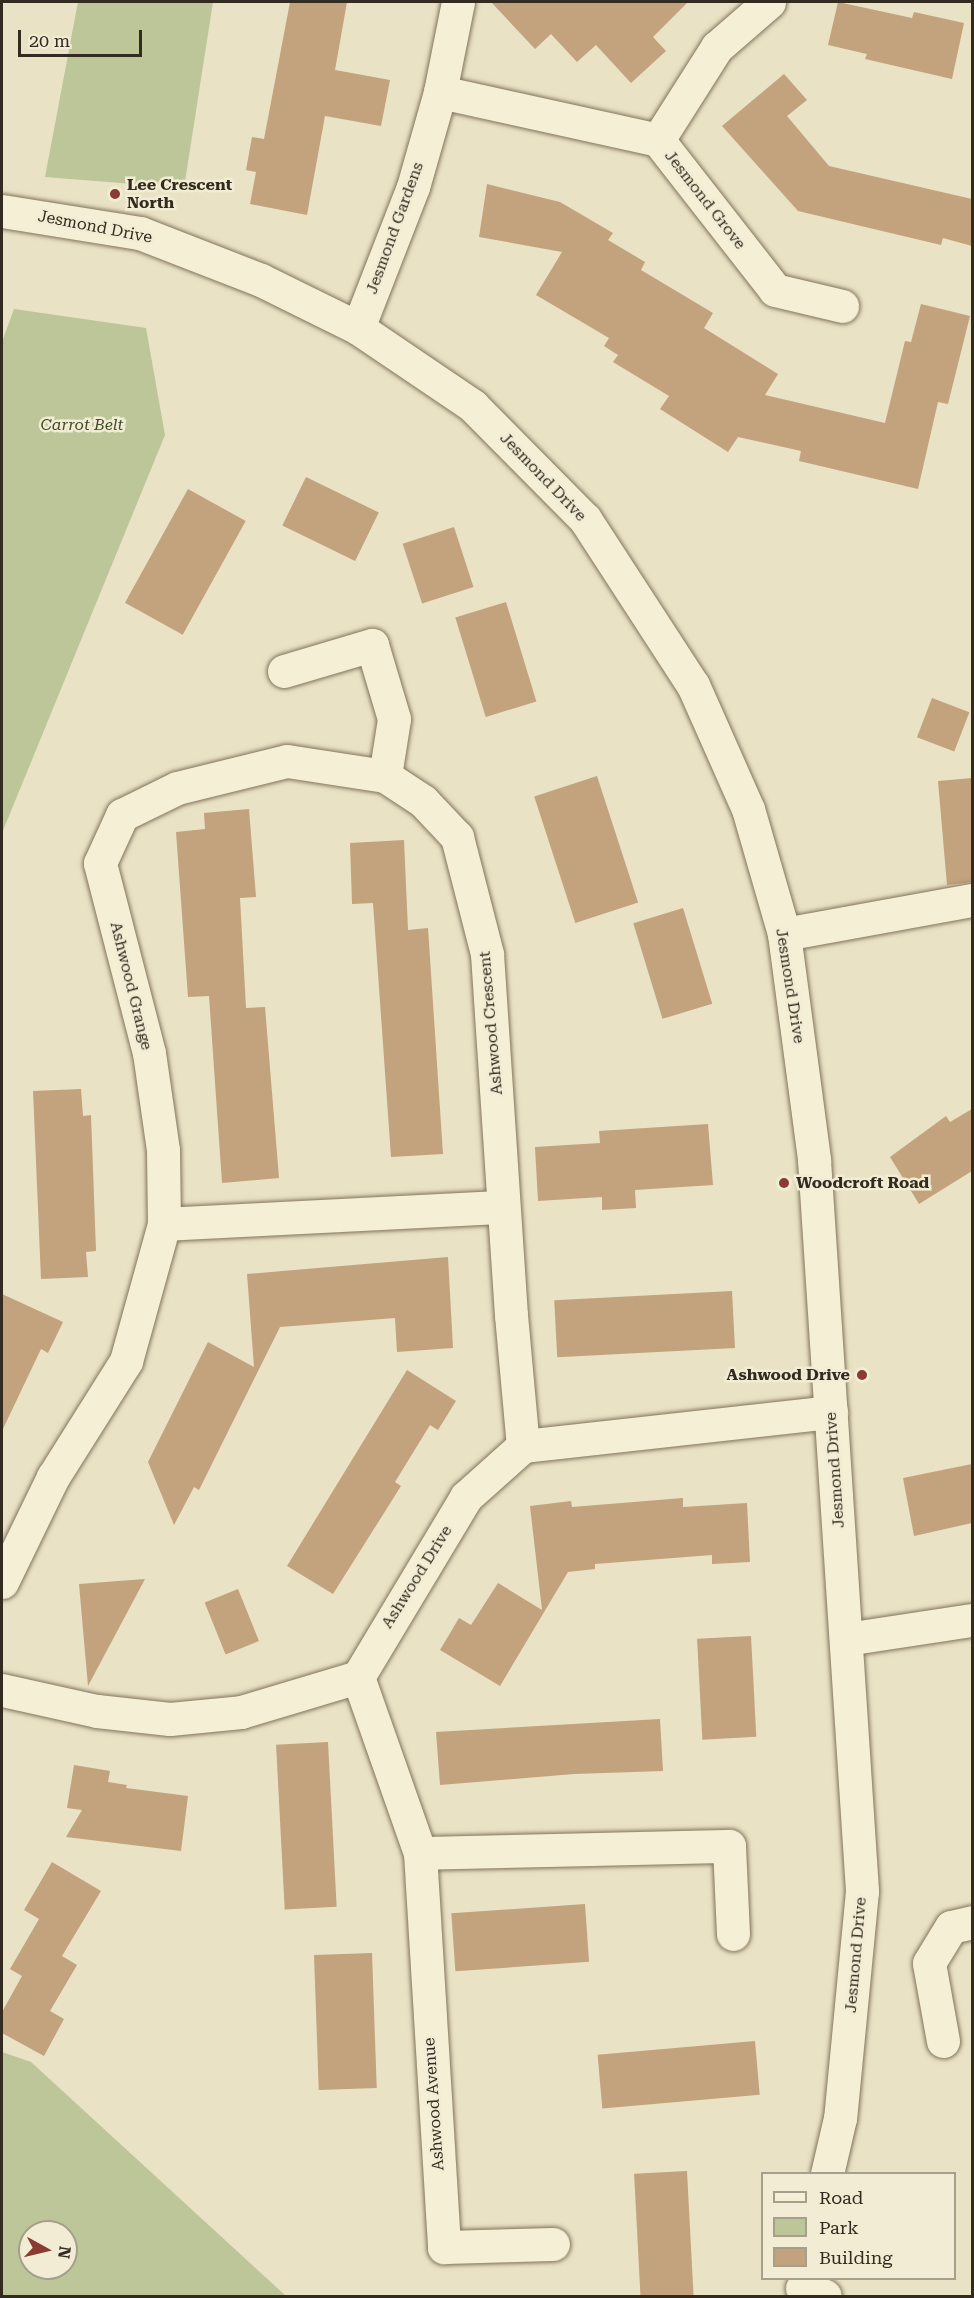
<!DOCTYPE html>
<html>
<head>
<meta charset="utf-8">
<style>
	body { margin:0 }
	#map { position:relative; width:974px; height:2298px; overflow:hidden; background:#e9e2c4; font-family:"Roboto Serif",serif }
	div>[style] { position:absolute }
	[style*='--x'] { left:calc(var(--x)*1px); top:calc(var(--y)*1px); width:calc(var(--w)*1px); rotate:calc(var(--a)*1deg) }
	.green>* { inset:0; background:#bcc699 }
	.building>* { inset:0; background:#c3a27e; transform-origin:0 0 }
	.roads { filter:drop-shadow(0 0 2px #82745c) drop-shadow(0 0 2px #82745c) }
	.minor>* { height:33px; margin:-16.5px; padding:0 16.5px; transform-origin:16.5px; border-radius:16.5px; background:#f5efd6 }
	.dots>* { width:16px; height:16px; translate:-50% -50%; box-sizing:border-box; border:3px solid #f1ecd3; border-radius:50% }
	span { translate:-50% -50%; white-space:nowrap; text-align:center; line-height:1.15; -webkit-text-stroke:5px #f1ecd3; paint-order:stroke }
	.poi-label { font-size:16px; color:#332b1f; font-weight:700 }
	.left { translate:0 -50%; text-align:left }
	.right { translate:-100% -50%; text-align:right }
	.street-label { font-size:16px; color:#332b1f }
	.park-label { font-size:16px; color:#404d27; font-style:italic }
	.frame { position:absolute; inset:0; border:3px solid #332b1f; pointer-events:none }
	.legend { position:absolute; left:761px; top:2172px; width:195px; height:108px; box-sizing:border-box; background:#f1ecd3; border:2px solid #a59f8b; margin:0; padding:8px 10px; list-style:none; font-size:18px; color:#332b1f }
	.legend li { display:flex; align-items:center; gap:12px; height:30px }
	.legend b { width:30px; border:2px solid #a59f8b }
	.north { position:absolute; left:18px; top:2220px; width:60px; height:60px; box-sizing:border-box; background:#f1ecd3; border:2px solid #a59f8b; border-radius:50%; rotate:98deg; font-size:16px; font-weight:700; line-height:24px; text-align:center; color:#332b1f }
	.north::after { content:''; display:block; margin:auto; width:21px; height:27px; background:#8a3b33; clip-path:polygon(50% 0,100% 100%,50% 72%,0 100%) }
	.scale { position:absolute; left:18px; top:30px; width:124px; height:27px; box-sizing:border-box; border:3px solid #332b1f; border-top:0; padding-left:8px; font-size:18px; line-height:21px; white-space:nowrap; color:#332b1f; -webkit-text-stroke:4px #f1ecd3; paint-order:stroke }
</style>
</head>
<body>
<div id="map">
	<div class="green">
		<i style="clip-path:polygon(78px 2px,213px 2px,184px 188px,45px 177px)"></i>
		<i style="clip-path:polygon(14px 309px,146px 328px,165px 435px,2px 833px,2px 342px)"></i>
		<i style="clip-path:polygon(evenodd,2px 2052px,31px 2062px,286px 2296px,2px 2296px,2px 2052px,30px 2232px,66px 2232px,66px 2268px,30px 2268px,30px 2232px)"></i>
	</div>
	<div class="building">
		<i style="clip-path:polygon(290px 2px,347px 2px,335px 70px,390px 80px,381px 126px,325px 116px,307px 215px,250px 204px,256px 172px,246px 170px,252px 137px,264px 139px)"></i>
		<i style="clip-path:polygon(491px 2px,688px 2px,653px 37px,666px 51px,631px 83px,596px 45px,577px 62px,551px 34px,535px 49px)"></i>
		<i style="clip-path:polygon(838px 2px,912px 18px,914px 12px,964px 23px,952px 79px,865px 59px,867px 54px,828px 45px)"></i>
		<i style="clip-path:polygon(784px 74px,807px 100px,787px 116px,829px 166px,972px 199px,972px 246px,943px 238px,941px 245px,798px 211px,722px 126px)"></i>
		<i style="clip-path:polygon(487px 184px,560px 202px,613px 233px,608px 240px,645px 262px,641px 270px,713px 313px,704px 328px,778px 374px,765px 395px,885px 423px,905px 341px,911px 342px,921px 304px,970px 316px,948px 404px,938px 402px,918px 489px,799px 461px,801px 451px,738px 437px,728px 452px,660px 409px,669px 396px,613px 362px,618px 355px,604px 346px,609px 338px,536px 295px,562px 252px,479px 237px)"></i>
		<i style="left:306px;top:477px;width:81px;height:54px;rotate:26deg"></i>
		<i style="left:188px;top:489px;width:66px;height:130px;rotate:29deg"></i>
		<i style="left:454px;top:527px;width:63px;height:54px;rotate:72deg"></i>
		<i style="left:506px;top:602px;width:104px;height:53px;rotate:73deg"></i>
		<i style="left:932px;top:698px;width:40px;height:42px;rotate:21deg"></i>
		<i style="left:597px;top:776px;width:133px;height:66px;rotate:72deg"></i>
		<i style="clip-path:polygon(972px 778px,972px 882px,947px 885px,938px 781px)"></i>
		<i style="clip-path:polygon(249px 809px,256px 897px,240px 898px,246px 1008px,265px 1007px,279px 1178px,222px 1183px,209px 996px,188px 997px,176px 832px,205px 829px,204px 813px)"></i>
		<i style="clip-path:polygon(404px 840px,408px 930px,428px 928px,443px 1154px,391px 1157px,373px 903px,352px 904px,350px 843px)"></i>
		<i style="left:683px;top:908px;width:100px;height:52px;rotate:73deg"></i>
		<i style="clip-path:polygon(81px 1089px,83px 1116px,91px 1115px,96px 1251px,86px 1252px,88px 1277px,41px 1279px,33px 1091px)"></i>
		<i style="clip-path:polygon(972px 1109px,972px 1171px,919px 1204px,890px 1157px,946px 1116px,950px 1122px)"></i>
		<i style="clip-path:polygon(708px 1124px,713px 1185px,635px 1190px,636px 1208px,602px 1210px,602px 1197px,538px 1201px,535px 1147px,600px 1143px,599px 1131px)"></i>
		<i style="clip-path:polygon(448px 1257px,453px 1348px,397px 1352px,395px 1318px,280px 1327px,199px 1490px,194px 1487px,174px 1525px,148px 1462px,208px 1342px,254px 1367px,247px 1274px)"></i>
		<i style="left:732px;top:1291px;width:57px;height:178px;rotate:87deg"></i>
		<i style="clip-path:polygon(2px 1294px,63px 1322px,48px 1353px,41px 1349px,2px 1431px)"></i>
		<i style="clip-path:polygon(407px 1370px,456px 1401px,438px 1430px,430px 1425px,395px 1482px,401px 1486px,333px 1594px,287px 1566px)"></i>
		<i style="clip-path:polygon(972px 1464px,972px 1523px,914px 1536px,903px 1478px)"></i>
		<i style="clip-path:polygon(683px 1498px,683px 1507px,747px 1503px,750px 1562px,712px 1564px,712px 1555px,595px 1564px,595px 1569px,568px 1572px,500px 1686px,440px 1650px,459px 1618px,471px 1625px,498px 1583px,542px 1610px,530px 1506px,571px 1501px,572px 1507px)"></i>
		<i style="clip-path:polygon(145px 1579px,88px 1686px,79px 1584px)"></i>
		<i style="left:238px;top:1589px;width:56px;height:36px;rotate:68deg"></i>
		<i style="left:751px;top:1636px;width:101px;height:54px;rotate:87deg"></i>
		<i style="clip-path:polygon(660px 1719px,663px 1771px,574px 1774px,440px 1785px,436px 1732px)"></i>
		<i style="left:328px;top:1742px;width:165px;height:52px;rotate:87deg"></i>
		<i style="clip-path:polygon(74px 1765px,110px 1771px,108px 1782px,127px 1785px,126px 1788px,188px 1796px,181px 1851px,66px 1837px,82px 1810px,67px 1808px)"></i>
		<i style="clip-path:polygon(52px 1862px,101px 1891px,62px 1956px,77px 1965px,50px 2011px,64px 2019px,44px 2056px,2px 2033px,2px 2012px,22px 1976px,10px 1969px,39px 1919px,24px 1910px)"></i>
		<i style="left:585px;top:1904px;width:58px;height:134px;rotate:86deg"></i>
		<i style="left:372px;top:1953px;width:135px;height:58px;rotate:88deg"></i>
		<i style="left:755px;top:2041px;width:54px;height:158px;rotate:85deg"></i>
		<i style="left:687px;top:2171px;width:125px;height:53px;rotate:87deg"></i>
	</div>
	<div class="roads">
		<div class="minor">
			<i style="--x:769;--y:2;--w:69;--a:139.1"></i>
			<i style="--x:717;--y:47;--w:110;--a:122.4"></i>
			<i style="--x:658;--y:140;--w:190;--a:52"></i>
			<i style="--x:775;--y:290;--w:69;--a:13.4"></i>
			<i style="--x:440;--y:92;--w:223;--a:12.4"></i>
			<i style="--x:2;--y:211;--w:140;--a:9.1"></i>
			<i style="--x:140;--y:233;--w:130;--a:21.2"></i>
			<i style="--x:261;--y:280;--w:108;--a:26.3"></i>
			<i style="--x:358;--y:328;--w:139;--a:34.1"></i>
			<i style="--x:473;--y:406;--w:159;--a:45.3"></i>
			<i style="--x:585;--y:519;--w:198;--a:57"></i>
			<i style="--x:693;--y:685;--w:136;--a:66.1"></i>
			<i style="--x:748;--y:809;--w:130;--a:73.9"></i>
			<i style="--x:784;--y:934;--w:228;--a:82.4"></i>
			<i style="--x:814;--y:1160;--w:733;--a:86.24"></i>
			<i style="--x:862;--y:1891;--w:228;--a:95.5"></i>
			<i style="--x:840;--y:2118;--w:57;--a:103.1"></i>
			<i style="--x:358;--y:328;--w:151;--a:-68.7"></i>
			<i style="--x:413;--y:187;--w:99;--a:-74.1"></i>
			<i style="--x:440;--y:92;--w:92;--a:-78.7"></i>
			<i style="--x:284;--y:671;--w:92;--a:-16.5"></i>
			<i style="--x:372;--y:645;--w:77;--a:73.4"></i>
			<i style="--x:394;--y:719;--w:58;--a:99"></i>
			<i style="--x:784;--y:934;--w:191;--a:-10.3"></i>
			<i style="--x:164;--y:1224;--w:339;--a:-2.9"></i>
			<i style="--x:2;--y:1582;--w:117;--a:-64.1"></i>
			<i style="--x:53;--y:1477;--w:137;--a:-57.8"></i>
			<i style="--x:126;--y:1361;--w:142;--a:-74.5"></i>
			<i style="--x:164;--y:1224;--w:74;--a:-90.8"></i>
			<i style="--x:163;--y:1150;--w:98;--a:-98.2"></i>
			<i style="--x:149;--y:1053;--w:196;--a:-104.5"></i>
			<i style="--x:100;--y:863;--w:53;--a:-65.4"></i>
			<i style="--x:122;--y:815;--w:61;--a:-26.1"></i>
			<i style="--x:177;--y:788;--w:113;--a:-13.8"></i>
			<i style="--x:287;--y:761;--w:99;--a:8.7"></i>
			<i style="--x:385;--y:776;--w:45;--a:33.3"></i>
			<i style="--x:423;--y:801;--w:50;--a:46.6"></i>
			<i style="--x:457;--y:837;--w:121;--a:75.6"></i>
			<i style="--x:487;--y:954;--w:362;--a:86.2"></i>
			<i style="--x:511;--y:1315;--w:132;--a:84.8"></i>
			<i style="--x:846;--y:1639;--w:127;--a:-8.6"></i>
			<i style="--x:358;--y:1677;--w:187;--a:70.6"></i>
			<i style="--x:420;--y:1853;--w:395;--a:86.5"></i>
			<i style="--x:444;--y:2247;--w:109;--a:-1.6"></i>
			<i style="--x:2;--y:1690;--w:97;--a:12.5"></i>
			<i style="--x:97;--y:1711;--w:73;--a:6.3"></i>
			<i style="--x:170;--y:1719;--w:71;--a:-5.6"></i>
			<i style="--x:241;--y:1712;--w:122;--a:-16.7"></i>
			<i style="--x:358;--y:1677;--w:210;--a:-59"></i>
			<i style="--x:466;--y:1497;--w:76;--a:-41.8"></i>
			<i style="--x:523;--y:1446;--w:310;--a:-6.3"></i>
			<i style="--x:420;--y:1853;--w:309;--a:-1.3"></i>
			<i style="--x:729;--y:1846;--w:88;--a:87.4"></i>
			<i style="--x:943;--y:2041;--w:79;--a:-100.2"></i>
			<i style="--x:929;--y:1963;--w:42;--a:-58.6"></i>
			<i style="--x:951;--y:1927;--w:22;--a:-13"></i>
			<i style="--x:802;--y:2288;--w:24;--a:19"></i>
		</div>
	</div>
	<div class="dots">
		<i style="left:115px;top:194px;background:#8a3b33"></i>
		<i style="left:784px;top:1183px;background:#8a3b33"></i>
		<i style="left:862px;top:1375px;background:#8a3b33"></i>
	</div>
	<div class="poi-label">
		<span class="left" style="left:127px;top:194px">Lee Crescent<br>North</span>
		<span class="left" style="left:796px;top:1183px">Woodcroft Road</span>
		<span class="right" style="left:850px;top:1375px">Ashwood Drive</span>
	</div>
	<div class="street-label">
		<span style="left:705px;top:200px;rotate:52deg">Jesmond Grove</span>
		<span style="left:95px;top:227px;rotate:11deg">Jesmond Drive</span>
		<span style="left:395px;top:228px;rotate:-70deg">Jesmond Gardens</span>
		<span style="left:543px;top:477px;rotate:46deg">Jesmond Drive</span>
		<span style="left:131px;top:986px;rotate:76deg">Ashwood Grange</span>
		<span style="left:790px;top:986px;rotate:81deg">Jesmond Drive</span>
		<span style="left:491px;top:1023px;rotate:-95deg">Ashwood Crescent</span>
		<span style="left:835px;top:1470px;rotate:-94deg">Jesmond Drive</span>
		<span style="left:417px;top:1577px;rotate:-58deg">Ashwood Drive</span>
		<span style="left:856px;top:1955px;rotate:-85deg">Jesmond Drive</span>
		<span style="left:434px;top:2104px;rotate:-94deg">Ashwood Avenue</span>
	</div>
	<div class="park-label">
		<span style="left:82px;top:425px">Carrot Belt</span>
	</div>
	<div class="frame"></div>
	<ul class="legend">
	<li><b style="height:8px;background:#f5efd6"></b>Road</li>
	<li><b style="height:16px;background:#bcc699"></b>Park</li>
	<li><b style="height:16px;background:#c3a27e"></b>Building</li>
	</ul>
	<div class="north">N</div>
	<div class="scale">20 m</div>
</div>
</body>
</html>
